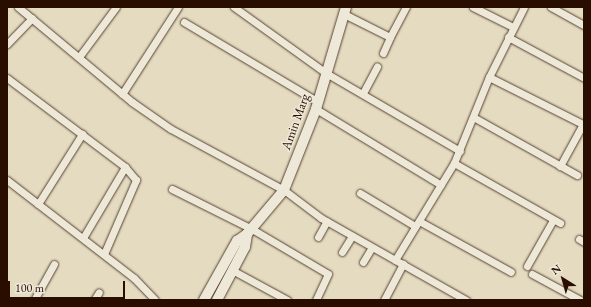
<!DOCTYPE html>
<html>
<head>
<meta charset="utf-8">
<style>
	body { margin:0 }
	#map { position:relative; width:591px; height:307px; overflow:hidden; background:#e4dbc1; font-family:"EB Garamond",serif }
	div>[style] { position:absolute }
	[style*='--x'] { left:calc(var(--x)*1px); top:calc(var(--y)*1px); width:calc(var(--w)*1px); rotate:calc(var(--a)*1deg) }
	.roads { filter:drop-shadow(0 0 1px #584130) drop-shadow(0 0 1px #584130) }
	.street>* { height:7px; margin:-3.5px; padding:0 3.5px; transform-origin:3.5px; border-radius:3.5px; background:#ede8d7 }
	.secondary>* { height:10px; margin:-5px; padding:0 5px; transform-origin:5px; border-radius:5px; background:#ede8d7 }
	span { translate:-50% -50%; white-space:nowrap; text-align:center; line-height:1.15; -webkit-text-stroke:3px #ede8d7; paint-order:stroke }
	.street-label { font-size:13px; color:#290e00 }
	.frame { position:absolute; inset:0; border:8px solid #290e00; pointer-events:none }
	.north { position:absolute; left:543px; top:259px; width:40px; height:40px; -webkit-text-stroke:3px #ede8d7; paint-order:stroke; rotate:323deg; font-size:11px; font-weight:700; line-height:16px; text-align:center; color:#290e00 }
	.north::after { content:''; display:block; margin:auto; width:14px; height:18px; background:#290e00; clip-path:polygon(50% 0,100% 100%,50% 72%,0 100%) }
	.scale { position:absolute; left:8px; top:281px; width:117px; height:18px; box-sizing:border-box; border:2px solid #290e00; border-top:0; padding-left:5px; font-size:12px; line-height:14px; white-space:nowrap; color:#290e00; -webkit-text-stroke:3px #ede8d7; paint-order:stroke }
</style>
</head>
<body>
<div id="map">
	<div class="roads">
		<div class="street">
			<i style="--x:18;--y:7;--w:148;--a:39.8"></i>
			<i style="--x:132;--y:102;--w:47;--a:34.7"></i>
			<i style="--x:171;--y:129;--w:128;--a:28.4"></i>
			<i style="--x:284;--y:190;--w:46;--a:37.1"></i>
			<i style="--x:321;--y:218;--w:167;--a:29.5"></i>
			<i style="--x:234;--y:7;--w:113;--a:35.7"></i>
			<i style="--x:326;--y:73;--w:155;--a:30.2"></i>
			<i style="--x:473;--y:7;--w:45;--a:26.6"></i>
			<i style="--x:551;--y:7;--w:38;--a:29"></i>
			<i style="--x:344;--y:14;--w:51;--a:26.6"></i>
			<i style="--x:390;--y:37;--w:34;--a:-62"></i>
			<i style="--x:184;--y:22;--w:156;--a:30.8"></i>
			<i style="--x:508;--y:37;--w:86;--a:28.3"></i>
			<i style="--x:7;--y:44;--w:36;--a:-46"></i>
			<i style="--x:383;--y:53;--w:17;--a:-66"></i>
			<i style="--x:79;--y:57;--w:62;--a:-53.5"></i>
			<i style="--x:489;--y:77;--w:105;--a:26.6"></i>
			<i style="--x:583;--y:124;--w:48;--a:118.7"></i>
			<i style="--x:7;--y:78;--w:148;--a:37"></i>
			<i style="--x:125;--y:167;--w:82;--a:120.6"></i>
			<i style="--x:363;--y:93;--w:30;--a:-62"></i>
			<i style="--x:122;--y:94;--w:103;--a:-57.2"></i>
			<i style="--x:316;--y:109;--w:146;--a:31.3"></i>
			<i style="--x:475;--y:118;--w:117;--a:29.2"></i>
			<i style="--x:454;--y:163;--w:122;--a:29.5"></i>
			<i style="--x:7;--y:180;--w:160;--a:37.7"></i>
			<i style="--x:134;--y:278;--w:30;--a:46"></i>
			<i style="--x:172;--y:189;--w:89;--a:26.6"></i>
			<i style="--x:252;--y:229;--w:88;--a:30.6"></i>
			<i style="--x:328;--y:274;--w:29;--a:115"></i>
			<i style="--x:360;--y:193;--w:64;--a:31"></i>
			<i style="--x:38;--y:204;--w:83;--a:-57.8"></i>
			<i style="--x:419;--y:221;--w:105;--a:29"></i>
			<i style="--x:318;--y:237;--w:18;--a:-61"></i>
			<i style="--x:579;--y:239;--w:6;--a:31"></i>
			<i style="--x:342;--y:252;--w:19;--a:-58"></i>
			<i style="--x:104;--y:254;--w:81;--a:-66.6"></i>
			<i style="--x:136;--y:180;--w:17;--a:-130"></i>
			<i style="--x:395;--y:260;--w:114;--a:-58.7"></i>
			<i style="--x:454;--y:163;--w:93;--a:-67.9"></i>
			<i style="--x:489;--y:77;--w:78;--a:-63.4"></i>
			<i style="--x:363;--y:262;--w:17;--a:-59"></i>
			<i style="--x:527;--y:266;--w:53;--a:-60.5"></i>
			<i style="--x:232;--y:270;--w:63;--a:28.6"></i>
			<i style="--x:532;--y:274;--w:55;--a:28.4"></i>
			<i style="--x:34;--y:300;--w:41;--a:-60.9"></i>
			<i style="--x:94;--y:300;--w:9;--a:-58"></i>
			<i style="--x:384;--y:300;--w:41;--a:-62.2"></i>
		</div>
		<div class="secondary">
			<i style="--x:204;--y:300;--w:68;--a:-60.8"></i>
			<i style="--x:237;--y:241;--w:12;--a:-35"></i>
			<i style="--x:247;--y:234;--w:57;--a:-49.9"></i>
			<i style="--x:284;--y:190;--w:87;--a:-68.4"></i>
			<i style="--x:316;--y:109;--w:106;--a:-73.6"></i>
			<i style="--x:217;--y:300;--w:60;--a:-62.2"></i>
			<i style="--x:245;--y:247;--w:13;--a:-81"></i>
		</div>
	</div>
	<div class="street-label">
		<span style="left:296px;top:122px;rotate:-70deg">Amin Marg</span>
	</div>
	<div class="frame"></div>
	<div class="north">N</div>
	<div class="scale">100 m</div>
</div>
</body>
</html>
